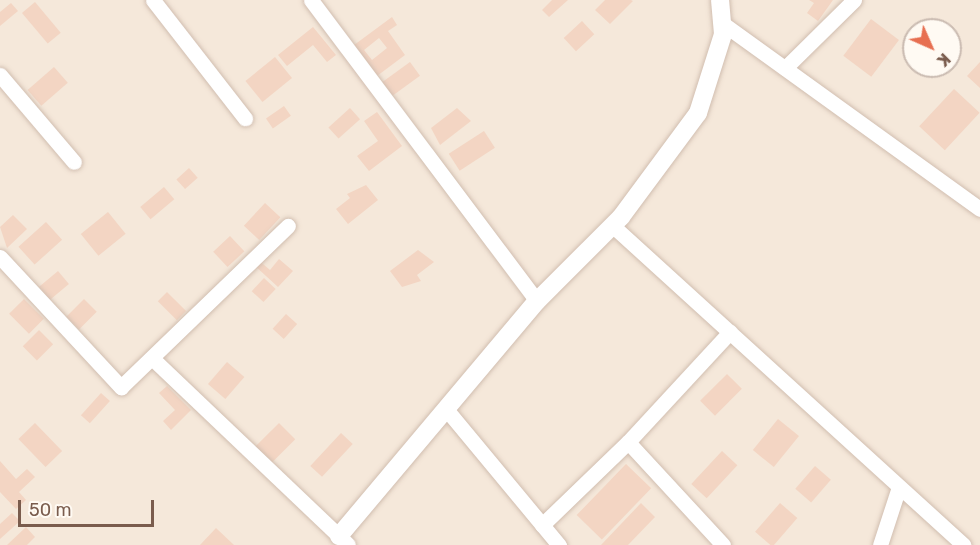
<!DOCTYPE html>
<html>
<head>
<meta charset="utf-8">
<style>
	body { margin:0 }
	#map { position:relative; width:980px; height:545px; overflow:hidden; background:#fdf6ec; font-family:Rubik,sans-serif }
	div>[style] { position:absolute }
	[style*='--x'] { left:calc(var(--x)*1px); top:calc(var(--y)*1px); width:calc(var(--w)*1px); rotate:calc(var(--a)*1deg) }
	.residential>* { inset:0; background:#f5e8da }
	.building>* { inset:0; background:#f3d5c3; transform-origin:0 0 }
	.roads { filter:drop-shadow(0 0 2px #d1beb0) drop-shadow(0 0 2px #d1beb0) }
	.minor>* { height:15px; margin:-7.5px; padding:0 7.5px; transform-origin:7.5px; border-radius:7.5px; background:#fff }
	.tertiary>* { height:18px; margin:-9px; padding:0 9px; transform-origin:9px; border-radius:9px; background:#fff }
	span { translate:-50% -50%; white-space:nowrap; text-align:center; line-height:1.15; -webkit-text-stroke:4.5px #fffaf3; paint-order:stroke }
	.north { position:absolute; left:902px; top:18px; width:60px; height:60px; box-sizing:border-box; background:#fffaf3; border:2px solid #cabbb1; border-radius:50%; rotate:135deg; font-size:16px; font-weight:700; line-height:24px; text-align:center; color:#7a5c4d }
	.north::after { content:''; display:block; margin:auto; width:21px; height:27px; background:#e76f51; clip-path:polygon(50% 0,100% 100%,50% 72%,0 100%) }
	.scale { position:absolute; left:18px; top:500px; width:136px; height:27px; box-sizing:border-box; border:3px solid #7a5c4d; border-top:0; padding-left:8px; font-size:18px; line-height:21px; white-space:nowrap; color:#7a5c4d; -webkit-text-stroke:4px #fffaf3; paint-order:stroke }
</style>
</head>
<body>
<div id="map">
	<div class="residential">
		<i style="clip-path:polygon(evenodd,0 0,980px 0,980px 545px,0 545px,0 0,914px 30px,950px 30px,950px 66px,914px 66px,914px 30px)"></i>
	</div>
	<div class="building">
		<i style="clip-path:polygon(552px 0,568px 0,549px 17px,542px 10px)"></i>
		<i style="clip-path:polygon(605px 0,631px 0,633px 1px,610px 24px,595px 10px)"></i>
		<i style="clip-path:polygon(809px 0,833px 0,818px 21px,807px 13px,814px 3px)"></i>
		<i style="left:35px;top:2px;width:40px;height:17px;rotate:50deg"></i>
		<i style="clip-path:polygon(11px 3px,18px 11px,0 26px,0 12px)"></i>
		<i style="clip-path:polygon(evenodd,392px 17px,397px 25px,388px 31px,405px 55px,373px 79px,350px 48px,392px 17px,379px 38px,387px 48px,372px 60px,364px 50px,379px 38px)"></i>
		<i style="left:871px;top:19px;width:35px;height:46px;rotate:37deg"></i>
		<i style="left:582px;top:21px;width:18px;height:25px;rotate:47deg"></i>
		<i style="clip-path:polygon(313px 27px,336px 55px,327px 62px,313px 45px,287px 66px,278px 55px)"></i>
		<i style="left:275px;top:57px;width:27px;height:38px;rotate:51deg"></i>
		<i style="left:410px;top:62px;width:17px;height:40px;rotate:54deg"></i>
		<i style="clip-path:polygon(980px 62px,980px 88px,967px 76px)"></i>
		<i style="left:54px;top:67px;width:21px;height:35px;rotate:49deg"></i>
		<i style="left:954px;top:89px;width:35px;height:51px;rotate:43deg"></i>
		<i style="left:284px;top:106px;width:12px;height:22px;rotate:55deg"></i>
		<i style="left:350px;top:108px;width:15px;height:29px;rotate:48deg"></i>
		<i style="clip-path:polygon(457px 108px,471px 121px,440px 145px,431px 128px)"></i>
		<i style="clip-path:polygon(377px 112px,402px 146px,369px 171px,357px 156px,378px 141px,364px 121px)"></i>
		<i style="left:484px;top:131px;width:20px;height:42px;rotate:57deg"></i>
		<i style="left:189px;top:168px;width:13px;height:17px;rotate:48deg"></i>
		<i style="clip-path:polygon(366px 185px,378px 200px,348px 224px,336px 209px,350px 198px,347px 194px)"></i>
		<i style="left:164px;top:187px;width:16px;height:31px;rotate:50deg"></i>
		<i style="left:265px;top:203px;width:21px;height:31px;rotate:43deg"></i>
		<i style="left:108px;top:212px;width:28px;height:35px;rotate:51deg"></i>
		<i style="clip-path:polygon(13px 215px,27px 229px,7px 248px,0 227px)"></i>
		<i style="left:46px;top:222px;width:24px;height:37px;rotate:48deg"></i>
		<i style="left:230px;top:236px;width:21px;height:23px;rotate:47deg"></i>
		<i style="clip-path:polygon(418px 250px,434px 262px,417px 275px,421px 281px,402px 287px,390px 271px)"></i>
		<i style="clip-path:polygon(257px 259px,270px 270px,279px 259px,293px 271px,278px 287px,253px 264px)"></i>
		<i style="left:58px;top:271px;width:17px;height:25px;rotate:50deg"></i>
		<i style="left:264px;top:278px;width:16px;height:18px;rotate:43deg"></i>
		<i style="left:167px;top:292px;width:27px;height:13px;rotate:45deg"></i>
		<i style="left:24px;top:299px;width:28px;height:21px;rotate:45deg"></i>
		<i style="left:84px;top:299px;width:18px;height:25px;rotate:45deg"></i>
		<i style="left:286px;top:314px;width:15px;height:20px;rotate:42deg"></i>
		<i style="left:39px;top:330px;width:20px;height:23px;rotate:45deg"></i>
		<i style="left:227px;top:362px;width:23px;height:29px;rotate:41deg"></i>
		<i style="left:727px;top:374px;width:21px;height:38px;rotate:45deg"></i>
		<i style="clip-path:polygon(167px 386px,191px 410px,171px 430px,163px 421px,175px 410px,159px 393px)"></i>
		<i style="left:101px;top:393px;width:12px;height:30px;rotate:42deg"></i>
		<i style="left:778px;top:419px;width:27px;height:40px;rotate:39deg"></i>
		<i style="left:35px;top:423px;width:39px;height:23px;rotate:46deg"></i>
		<i style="left:279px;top:423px;width:23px;height:33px;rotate:45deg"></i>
		<i style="left:341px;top:433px;width:16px;height:45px;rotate:43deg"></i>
		<i style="left:722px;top:451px;width:21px;height:45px;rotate:43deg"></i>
		<i style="clip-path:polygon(0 461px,16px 479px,27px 469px,35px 477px,19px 492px,26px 500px,16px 509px,0 492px)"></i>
		<i style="left:626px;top:464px;width:35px;height:71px;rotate:44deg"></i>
		<i style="left:815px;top:466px;width:21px;height:30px;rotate:41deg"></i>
		<i style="clip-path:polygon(641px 503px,655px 517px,628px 545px,601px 545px)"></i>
		<i style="left:780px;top:503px;width:23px;height:38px;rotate:41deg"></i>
		<i style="clip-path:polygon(12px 513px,20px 521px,0 539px,0 524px)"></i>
		<i style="clip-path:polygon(26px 527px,35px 537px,27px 545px,7px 545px)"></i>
		<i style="clip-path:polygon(216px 528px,234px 545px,200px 545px)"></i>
	</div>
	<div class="roads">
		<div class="minor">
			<i style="--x:153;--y:0;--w:150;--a:52.1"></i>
			<i style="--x:311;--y:0;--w:376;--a:53.1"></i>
			<i style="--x:722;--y:23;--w:318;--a:35.8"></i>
			<i style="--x:785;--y:68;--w:97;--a:-44.6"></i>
			<i style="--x:0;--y:75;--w:114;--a:49.6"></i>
			<i style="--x:613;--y:226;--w:474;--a:42.3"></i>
			<i style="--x:0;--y:257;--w:178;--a:47.1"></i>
			<i style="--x:121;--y:387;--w:232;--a:-44"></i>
			<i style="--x:153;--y:359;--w:269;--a:43.6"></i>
			<i style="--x:446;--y:409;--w:177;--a:50.3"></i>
			<i style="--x:628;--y:442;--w:140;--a:47.3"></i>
			<i style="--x:542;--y:525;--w:120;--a:-44"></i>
			<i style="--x:628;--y:442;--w:150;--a:-47.2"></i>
			<i style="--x:880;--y:545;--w:61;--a:-71.9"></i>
		</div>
		<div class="tertiary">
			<i style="--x:339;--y:536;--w:307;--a:-49.9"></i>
			<i style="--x:537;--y:301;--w:119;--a:-45"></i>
			<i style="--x:621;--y:217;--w:129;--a:-53.5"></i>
			<i style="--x:698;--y:113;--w:83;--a:-72.4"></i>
			<i style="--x:723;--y:34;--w:34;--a:-95"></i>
		</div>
	</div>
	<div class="north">K</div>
	<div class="scale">50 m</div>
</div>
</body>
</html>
